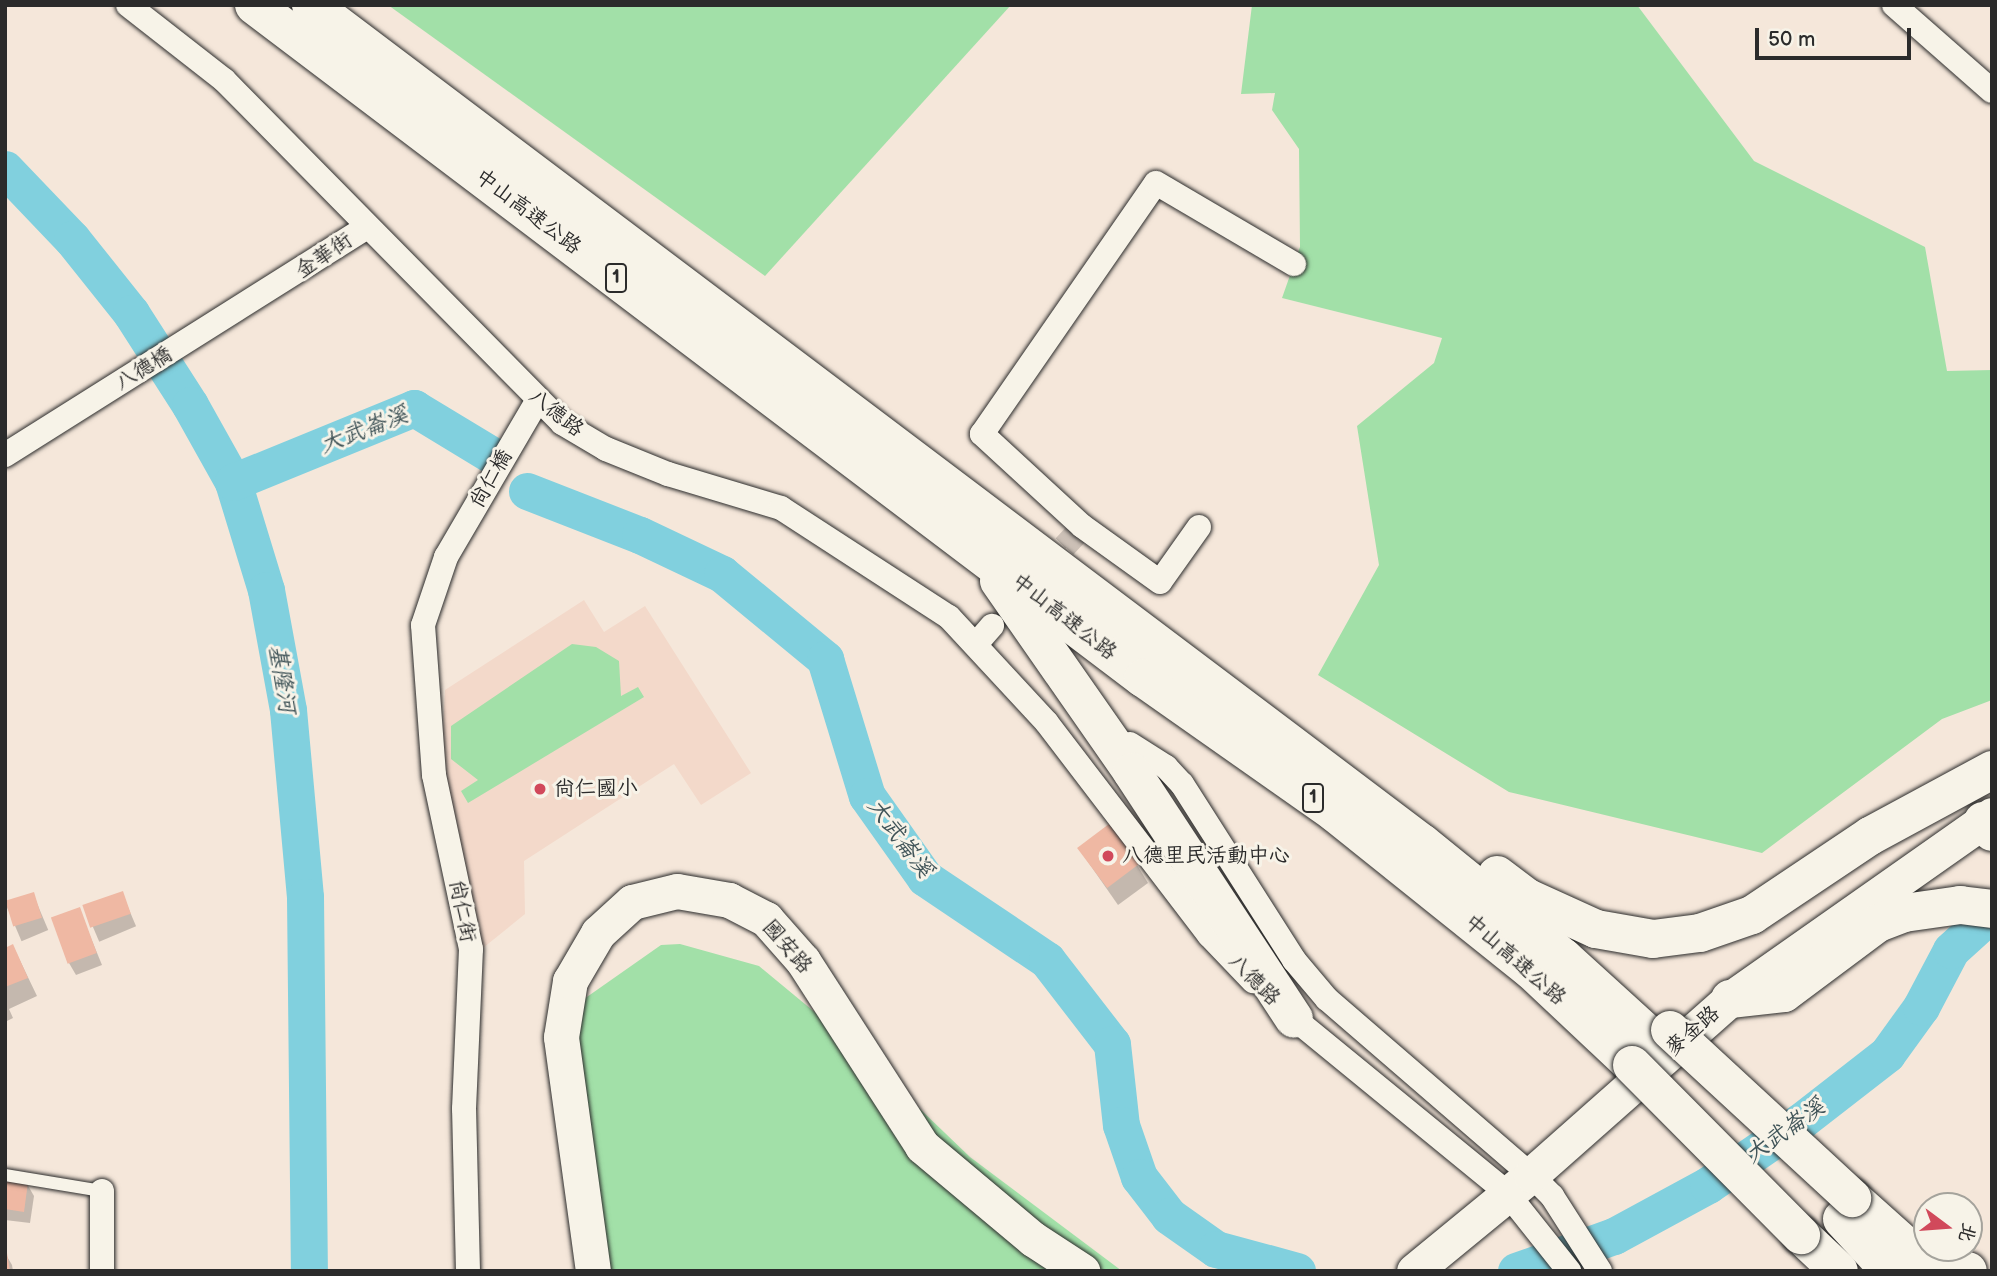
<!DOCTYPE html>
<html>
<head>
<meta charset="utf-8">
<style>
	body { margin:0 }
	#map { position:relative; width:1997px; height:1276px; overflow:hidden; background:#f5e7da; font-family:"Balsamiq Sans","LXGW WenKai TC",sans-serif }
	div>[style] { position:absolute }
	[style*='--x'] { left:calc(var(--x)*1px); top:calc(var(--y)*1px); width:calc(var(--w)*1px); rotate:calc(var(--a)*1deg) }
	.built>* { inset:0; background:#f3d9ca }
	.green>* { inset:0; background:#a2e0a8 }
	.shadow>* { inset:0; background:#0003; transform-origin:0 0 }
	.river>* { height:37px; margin:-18.5px; padding:0 18.5px; transform-origin:18.5px; border-radius:18.5px; background:#81d0de }
	.building>* { inset:0; background:#efb8a3; transform-origin:0 0 }
	.street-tunnel>* { height:24px; margin-top:-12px; transform-origin:0; background:repeating-linear-gradient(90deg,#cdc1b7 0 24px,transparent 0 36px) }
	.roads { filter:drop-shadow(0 0 2px #2b2b2b) drop-shadow(0 0 2px #2b2b2b) }
	.lane>* { height:12px; margin:-6px; padding:0 6px; transform-origin:6px; border-radius:6px; background:#f7f3e8 }
	.street>* { height:24px; margin:-12px; padding:0 12px; transform-origin:12px; border-radius:12px; background:#f7f3e8 }
	.secondary>* { height:35px; margin:-17.5px; padding:0 17.5px; transform-origin:17.5px; border-radius:17.5px; background:#f7f3e8 }
	.highway>* { height:38px; margin:-19px; padding:0 19px; transform-origin:19px; border-radius:19px; background:#f7f3e8 }
	.bridges { filter:drop-shadow(0 0 2px #2b2b2b) drop-shadow(0 0 2px #2b2b2b) }
	.highway-bridge>* { height:38px; margin:-19px; padding:0 19px; transform-origin:19px; border-radius:19px; background:#f7f3e8 }
	.dots>* { width:19px; height:19px; translate:-50% -50%; box-sizing:border-box; border:4px solid #f7f3e8; border-radius:50% }
	span { translate:-50% -50%; white-space:nowrap; text-align:center; line-height:1.15; -webkit-text-stroke:6px #f7f3e8; paint-order:stroke }
	.shield-label span { padding:2px 5px; background:#f7f3e8; border:2px solid; border-radius:5px; -webkit-text-stroke-width:0 }
	.shield-label { font-size:19px; color:#2b2b2b; font-weight:700 }
	.street-label { font-size:21px; color:#2b2b2b }
	.poi-label { font-size:21px; color:#2b2b2b }
	.left { translate:0 -50%; text-align:left }
	.water-label { font-size:23px; color:#405458; font-style:italic }
	.frame { position:absolute; inset:0; border:7px solid #2b2b2b; pointer-events:none }
	.north { position:absolute; left:1913px; top:1192px; width:70px; height:70px; box-sizing:border-box; background:#f7f3e8; border:2px solid #a5a39c; border-radius:50%; rotate:106deg; font-size:19px; font-weight:700; line-height:28px; text-align:center; color:#2b2b2b }
	.north::after { content:''; display:block; margin:auto; width:24px; height:32px; background:#d1495b; clip-path:polygon(50% 0,100% 100%,50% 72%,0 100%) }
	.scale { position:absolute; left:1755px; top:28px; width:156px; height:32px; box-sizing:border-box; border:4px solid #2b2b2b; border-top:0; padding-left:9px; font-size:21px; line-height:24px; white-space:nowrap; color:#2b2b2b; -webkit-text-stroke:5px #f7f3e8; paint-order:stroke }
</style>
</head>
<body>
<div id="map">
	<div class="built">
		<i style="clip-path:polygon(584px 600px,604px 632px,645px 606px,751px 773px,701px 805px,674px 764px,524px 861px,525px 914px,478px 952px,441px 769px,445px 690px)"></i>
	</div>
	<div class="green">
		<i style="clip-path:polygon(388px 5px,1011px 5px,765px 276px)"></i>
		<i style="clip-path:polygon(1252px 5px,1637px 5px,1754px 161px,1925px 247px,1947px 371px,1992px 370px,1992px 700px,1942px 719px,1762px 853px,1509px 792px,1318px 675px,1379px 565px,1357px 426px,1434px 363px,1442px 338px,1282px 298px,1300px 247px,1299px 149px,1272px 110px,1275px 93px,1241px 94px)"></i>
		<i style="clip-path:polygon(572px 644px,596px 647px,619px 661px,621px 696px,638px 687px,644px 697px,468px 803px,461px 791px,478px 780px,451px 759px,451px 726px)"></i>
		<i style="clip-path:polygon(680px 944px,759px 966px,846px 1038px,970px 1157px,1122px 1271px,592px 1271px,566px 1080px,584px 999px,661px 945px)"></i>
	</div>
	<div class="shadow">
		<i style="clip-path:polygon(1079px 849px,1137px 865px,1148px 883px,1118px 905px)"></i>
		<i style="left:122px;top:893px;width:36px;height:40px;rotate:67deg"></i>
		<i style="left:33px;top:894px;width:39px;height:29px;rotate:67deg"></i>
		<i style="clip-path:polygon(79px 909px,102px 965px,76px 975px,69px 963px)"></i>
		<i style="clip-path:polygon(13px 946px,37px 996px,9px 1009px,13px 1018px,5px 1022px,5px 950px)"></i>
		<i style="clip-path:polygon(5px 1181px,27px 1184px,34px 1196px,30px 1223px,5px 1220px)"></i>
		<i style="clip-path:polygon(5px 1253px,12px 1265px,13px 1271px,5px 1271px)"></i>
	</div>
	<div class="river">
		<i style="--x:5;--y:169;--w:97;--a:46.3"></i>
		<i style="--x:72;--y:239;--w:95;--a:51.4"></i>
		<i style="--x:131;--y:313;--w:109;--a:57.3"></i>
		<i style="--x:190;--y:405;--w:88;--a:60.8"></i>
		<i style="--x:233;--y:482;--w:113;--a:73"></i>
		<i style="--x:266;--y:590;--w:122;--a:79.6"></i>
		<i style="--x:288;--y:710;--w:188;--a:84.8"></i>
		<i style="--x:305;--y:897;--w:374;--a:89.4"></i>
		<i style="--x:233;--y:482;--w:196;--a:-22.2"></i>
		<i style="--x:414;--y:408;--w:89;--a:31.2"></i>
		<i style="--x:527;--y:491;--w:121;--a:21.3"></i>
		<i style="--x:640;--y:535;--w:91;--a:25.4"></i>
		<i style="--x:722;--y:574;--w:134;--a:39.5"></i>
		<i style="--x:825;--y:659;--w:143;--a:73"></i>
		<i style="--x:867;--y:796;--w:100;--a:54.7"></i>
		<i style="--x:925;--y:878;--w:147;--a:33.9"></i>
		<i style="--x:1047;--y:960;--w:106;--a:52.3"></i>
		<i style="--x:1112;--y:1044;--w:81;--a:83.7"></i>
		<i style="--x:1121;--y:1125;--w:55;--a:70.9"></i>
		<i style="--x:1139;--y:1177;--w:49;--a:52.4"></i>
		<i style="--x:1169;--y:1216;--w:57;--a:35.1"></i>
		<i style="--x:1216;--y:1249;--w:84;--a:15.2"></i>
		<i style="--x:1516;--y:1271;--w:104;--a:-19.7"></i>
		<i style="--x:1614;--y:1236;--w:107;--a:-28.5"></i>
		<i style="--x:1708;--y:1185;--w:113;--a:-34.5"></i>
		<i style="--x:1801;--y:1121;--w:109;--a:-37.9"></i>
		<i style="--x:1887;--y:1054;--w:58;--a:-54.1"></i>
		<i style="--x:1921;--y:1007;--w:64;--a:-62.2"></i>
		<i style="--x:1951;--y:950;--w:55;--a:-42.1"></i>
	</div>
	<div class="building">
		<i style="left:1109px;top:824px;width:50px;height:40px;rotate:53deg"></i>
		<i style="left:123px;top:891px;width:24px;height:43px;rotate:71deg"></i>
		<i style="left:34px;top:892px;width:27px;height:30px;rotate:73deg"></i>
		<i style="left:80px;top:907px;width:49px;height:31px;rotate:70deg"></i>
		<i style="clip-path:polygon(13px 944px,28px 978px,5px 987px,5px 948px)"></i>
		<i style="clip-path:polygon(5px 1179px,28px 1182px,24px 1212px,5px 1209px)"></i>
		<i style="clip-path:polygon(7px 1253px,10px 1271px,5px 1271px)"></i>
	</div>
	<div class="street-tunnel">
		<i style="--x:1040;--y:573;--w:53;--a:-47.3"></i>
	</div>
	<div class="roads">
		<div class="lane">
			<i style="--x:5;--y:1175;--w:98;--a:9.4"></i>
		</div>
		<div class="street">
			<i style="--x:128;--y:5;--w:122;--a:38"></i>
			<i style="--x:224;--y:80;--w:482;--a:45.4"></i>
			<i style="--x:562;--y:423;--w:51;--a:30.6"></i>
			<i style="--x:606;--y:449;--w:67;--a:22"></i>
			<i style="--x:668;--y:474;--w:118;--a:16.7"></i>
			<i style="--x:781;--y:508;--w:200;--a:33"></i>
			<i style="--x:949;--y:617;--w:144;--a:47.2"></i>
			<i style="--x:1047;--y:723;--w:267;--a:52.6"></i>
			<i style="--x:1209;--y:935;--w:64;--a:46.3"></i>
			<i style="--x:1894;--y:5;--w:130;--a:41.3"></i>
			<i style="--x:5;--y:455;--w:426;--a:-32.2"></i>
			<i style="--x:1199;--y:527;--w:67;--a:125.3"></i>
			<i style="--x:1160;--y:582;--w:96;--a:-144.3"></i>
			<i style="--x:1082;--y:526;--w:136;--a:-137.4"></i>
			<i style="--x:982;--y:434;--w:305;--a:-55.3"></i>
			<i style="--x:1156;--y:183;--w:160;--a:30.4"></i>
			<i style="--x:977;--y:643;--w:23;--a:-49"></i>
			<i style="--x:1130;--y:744;--w:43;--a:32.6"></i>
			<i style="--x:1166;--y:767;--w:23;--a:47"></i>
			<i style="--x:1182;--y:784;--w:209;--a:57.5"></i>
			<i style="--x:1294;--y:960;--w:51;--a:49.8"></i>
			<i style="--x:1327;--y:999;--w:269;--a:40.8"></i>
			<i style="--x:1531;--y:1175;--w:30;--a:45"></i>
			<i style="--x:1552;--y:1196;--w:89;--a:57.4"></i>
			<i style="--x:1285;--y:1011;--w:287;--a:39.3"></i>
			<i style="--x:1507;--y:1193;--w:100;--a:51.5"></i>
			<i style="--x:102;--y:1191;--w:80;--a:90"></i>
			<i style="--x:468;--y:1271;--w:162;--a:-91.4"></i>
			<i style="--x:464;--y:1109;--w:160;--a:-87.5"></i>
			<i style="--x:471;--y:949;--w:178;--a:-102"></i>
			<i style="--x:434;--y:775;--w:150;--a:-94.2"></i>
			<i style="--x:423;--y:625;--w:72;--a:-71.3"></i>
			<i style="--x:446;--y:557;--w:181;--a:-59.7"></i>
		</div>
		<div class="secondary">
			<i style="--x:593;--y:1271;--w:236;--a:-97.8"></i>
			<i style="--x:561;--y:1037;--w:57;--a:-80.9"></i>
			<i style="--x:570;--y:981;--w:56;--a:-59.7"></i>
			<i style="--x:598;--y:933;--w:46;--a:-42.4"></i>
			<i style="--x:632;--y:902;--w:46;--a:-13.7"></i>
			<i style="--x:677;--y:891;--w:53;--a:9.8"></i>
			<i style="--x:729;--y:900;--w:42;--a:27.2"></i>
			<i style="--x:766;--y:919;--w:56;--a:48.6"></i>
			<i style="--x:803;--y:961;--w:220;--a:57.2"></i>
			<i style="--x:922;--y:1146;--w:145;--a:40"></i>
			<i style="--x:1033;--y:1239;--w:59;--a:33.1"></i>
			<i style="--x:1414;--y:1271;--w:151;--a:-39.4"></i>
			<i style="--x:1531;--y:1175;--w:266;--a:-41.5"></i>
			<i style="--x:1730;--y:999;--w:320;--a:-35.1"></i>
		</div>
		<div class="highway">
			<i style="--x:254;--y:5;--w:1115;--a:37.13"></i>
			<i style="--x:1143;--y:678;--w:235;--a:35.1"></i>
			<i style="--x:1335;--y:813;--w:251;--a:38.7"></i>
			<i style="--x:1531;--y:970;--w:139;--a:43.2"></i>
			<i style="--x:311;--y:5;--w:1392;--a:37.03"></i>
			<i style="--x:1422;--y:843;--w:183;--a:39"></i>
			<i style="--x:1564;--y:958;--w:122;--a:42.3"></i>
			<i style="--x:999;--y:581;--w:233;--a:55.1"></i>
			<i style="--x:1132;--y:772;--w:295;--a:56.7"></i>
			<i style="--x:1983;--y:821;--w:14;--a:51"></i>
			<i style="--x:1497;--y:875;--w:39;--a:37"></i>
			<i style="--x:1528;--y:898;--w:75;--a:24.5"></i>
			<i style="--x:1596;--y:929;--w:58;--a:10"></i>
			<i style="--x:1653;--y:939;--w:47;--a:-7.3"></i>
			<i style="--x:1700;--y:933;--w:55;--a:-19.1"></i>
			<i style="--x:1752;--y:915;--w:142;--a:-33.8"></i>
			<i style="--x:1870;--y:836;--w:139;--a:-28.4"></i>
			<i style="--x:1730;--y:999;--w:54;--a:-6.3"></i>
			<i style="--x:1784;--y:993;--w:117;--a:-36.7"></i>
			<i style="--x:1878;--y:923;--w:28;--a:-21"></i>
			<i style="--x:1904;--y:913;--w:57;--a:-8.1"></i>
			<i style="--x:1960;--y:905;--w:32;--a:7"></i>
			<i style="--x:1852;--y:1198;--w:75;--a:41.8"></i>
			<i style="--x:1908;--y:1248;--w:46;--a:26"></i>
			<i style="--x:1949;--y:1268;--w:19;--a:9"></i>
			<i style="--x:1842;--y:1219;--w:71;--a:47.3"></i>
			<i style="--x:1801;--y:1235;--w:52;--a:43.5"></i>
		</div>
	</div>
	<div class="bridges">
		<div class="highway-bridge">
			<i style="--x:1670;--y:1030;--w:248;--a:42.7"></i>
			<i style="--x:1632;--y:1065;--w:240;--a:45.2"></i>
		</div>
	</div>
	<div class="dots">
		<i style="left:540px;top:789px;background:#d1495b"></i>
		<i style="left:1108px;top:856px;background:#d1495b"></i>
	</div>
	<div class="shield-label">
		<span style="left:616px;top:278px">1</span>
		<span style="left:1313px;top:798px">1</span>
	</div>
	<div class="street-label">
		<span style="left:528px;top:212px;rotate:37deg">中山高速公路</span>
		<span style="left:324px;top:256px;rotate:-34deg">金華街</span>
		<span style="left:144px;top:369px;rotate:-32deg">八德橋</span>
		<span style="left:556px;top:413px;rotate:38deg">八德路</span>
		<span style="left:491px;top:479px;rotate:-60deg">尚仁橋</span>
		<span style="left:1064px;top:617px;rotate:38deg">中山高速公路</span>
		<span style="left:462px;top:911px;rotate:79deg">尚仁街</span>
		<span style="left:787px;top:947px;rotate:49deg">國安路</span>
		<span style="left:1515px;top:960px;rotate:41deg">中山高速公路</span>
		<span style="left:1254px;top:980px;rotate:45deg">八德路</span>
		<span style="left:1693px;top:1031px;rotate:-41deg">麥金路</span>
	</div>
	<div class="poi-label">
		<span class="left" style="left:554px;top:789px">尚仁國小</span>
		<span class="left" style="left:1122px;top:856px">八德里民活動中心</span>
	</div>
	<div class="water-label">
		<span style="left:364px;top:430px;rotate:-21deg">大武崙溪</span>
		<span style="left:282px;top:679px;rotate:81deg">基隆河</span>
		<span style="left:900px;top:838px;rotate:53deg">大武崙溪</span>
		<span style="left:1785px;top:1131px;rotate:-36deg">大武崙溪</span>
	</div>
	<div class="frame"></div>
	<div class="north">北</div>
	<div class="scale">50 m</div>
</div>
</body>
</html>
